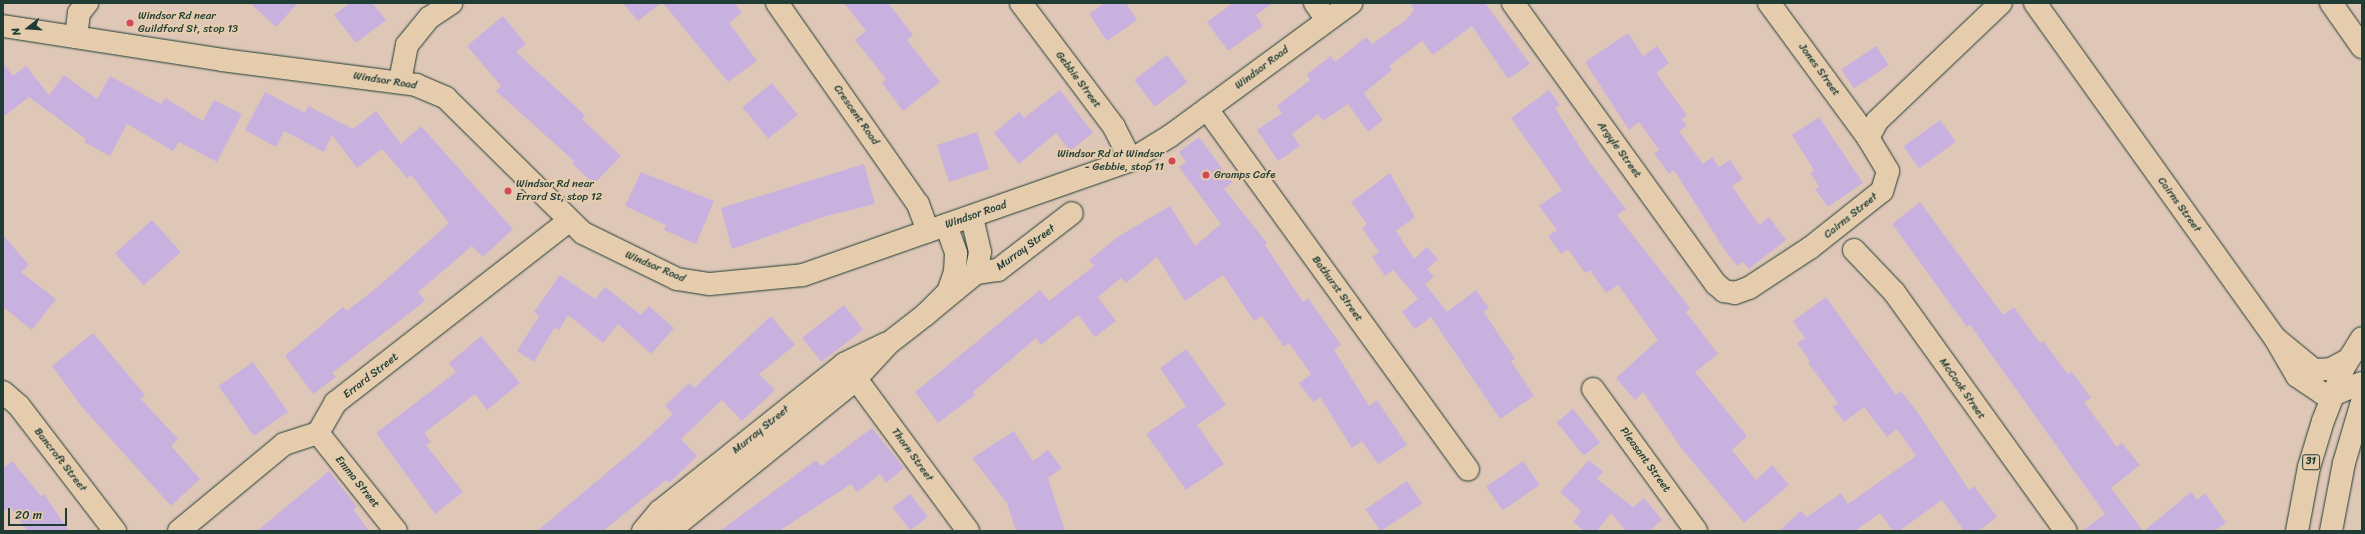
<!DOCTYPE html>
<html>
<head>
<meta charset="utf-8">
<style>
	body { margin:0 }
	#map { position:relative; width:2365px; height:534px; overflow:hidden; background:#dfc7b7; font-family:Sriracha,sans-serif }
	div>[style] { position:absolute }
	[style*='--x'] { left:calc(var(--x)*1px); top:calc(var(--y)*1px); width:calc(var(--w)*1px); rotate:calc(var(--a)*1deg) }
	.building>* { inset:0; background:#c9b1df; transform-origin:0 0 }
	.roads { filter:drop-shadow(0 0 1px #1f3d34) drop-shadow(0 0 1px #1f3d34) }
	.minor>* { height:22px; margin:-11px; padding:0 11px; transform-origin:11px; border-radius:11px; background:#e5ccad }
	.major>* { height:22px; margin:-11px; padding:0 11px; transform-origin:11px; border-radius:11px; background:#e5ccad }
	.dots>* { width:11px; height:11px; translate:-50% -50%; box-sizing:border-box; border:2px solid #e5ccad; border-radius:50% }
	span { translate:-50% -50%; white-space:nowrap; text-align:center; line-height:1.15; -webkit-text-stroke:4px #e5ccad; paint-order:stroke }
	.shield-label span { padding:1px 3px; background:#e5ccad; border:1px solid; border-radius:3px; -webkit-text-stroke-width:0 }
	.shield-label { font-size:10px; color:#1f3d34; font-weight:700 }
	.poi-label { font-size:11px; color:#1f3d34 }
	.left { translate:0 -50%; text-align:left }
	.right { translate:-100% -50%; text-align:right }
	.street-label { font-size:11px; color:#1f3d34 }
	.frame { position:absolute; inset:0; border:4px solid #1f3d34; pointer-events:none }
	.north { position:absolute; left:8px; top:8px; width:40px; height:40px; -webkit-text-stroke:3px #e5ccad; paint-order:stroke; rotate:253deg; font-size:11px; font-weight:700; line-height:16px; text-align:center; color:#1f3d34 }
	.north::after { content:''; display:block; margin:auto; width:14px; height:18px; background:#1f3d34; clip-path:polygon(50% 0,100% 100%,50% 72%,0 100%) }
	.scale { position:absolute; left:8px; top:508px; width:59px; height:18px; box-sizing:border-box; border:2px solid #1f3d34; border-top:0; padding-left:5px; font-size:12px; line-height:14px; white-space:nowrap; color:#1f3d34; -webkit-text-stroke:3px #e5ccad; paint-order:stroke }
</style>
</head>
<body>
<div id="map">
	<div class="building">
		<i style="clip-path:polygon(250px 3px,298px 3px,276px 27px)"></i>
		<i style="clip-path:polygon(350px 3px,372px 3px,386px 20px,356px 43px,334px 15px)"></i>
		<i style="clip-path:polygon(623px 3px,661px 3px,638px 21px)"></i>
		<i style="clip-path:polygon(663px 3px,734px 3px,742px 13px,729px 23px,757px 61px,728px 82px)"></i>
		<i style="clip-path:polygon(844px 3px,888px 3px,913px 35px,907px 40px,940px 82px,903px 111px,882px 83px,886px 79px,855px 40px,866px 31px)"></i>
		<i style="clip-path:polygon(1105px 3px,1126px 3px,1137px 20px,1107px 41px,1089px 14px)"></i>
		<i style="clip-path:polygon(1233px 3px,1273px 3px,1256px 15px,1263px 26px,1228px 51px,1207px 22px)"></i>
		<i style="clip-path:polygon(1410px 3px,1485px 3px,1530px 64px,1508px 79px,1472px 26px,1433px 55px,1422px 41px,1389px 66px,1392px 70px,1364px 93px,1383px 120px,1368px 132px,1348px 104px,1323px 121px,1318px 114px,1292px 134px,1300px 146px,1278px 161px,1257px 130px,1282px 113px,1277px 106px,1310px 80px,1307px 74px,1331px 56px,1335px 62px,1366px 37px,1372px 44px,1407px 19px,1414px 10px)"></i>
		<i style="clip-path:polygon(503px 16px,526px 44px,516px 52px,585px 115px,582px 119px,621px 156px,594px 184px,572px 163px,574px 161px,496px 91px,501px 86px,467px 46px)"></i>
		<i style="clip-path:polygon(1628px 33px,1643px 56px,1657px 46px,1669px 63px,1656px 73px,1687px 115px,1682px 119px,1687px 126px,1679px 131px,1703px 164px,1712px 157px,1719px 167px,1730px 160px,1743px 179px,1732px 186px,1759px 225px,1769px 217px,1786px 240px,1749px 269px,1743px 262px,1737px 266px,1722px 246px,1674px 170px,1669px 174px,1654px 153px,1659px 150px,1639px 122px,1629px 130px,1585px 62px)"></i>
		<i style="left:1876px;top:46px;width:23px;height:42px;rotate:56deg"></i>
		<i style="left:1167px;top:55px;width:34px;height:41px;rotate:53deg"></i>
		<i style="clip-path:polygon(3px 63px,13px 76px,26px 66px,49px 95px,64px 75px,97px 99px,110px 76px,161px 104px,165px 98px,203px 121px,214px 100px,242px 114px,217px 162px,179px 142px,173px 151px,127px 124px,110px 156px,84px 142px,86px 139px,29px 97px,3px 117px)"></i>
		<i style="left:772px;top:83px;width:41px;height:38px;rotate:51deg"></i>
		<i style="clip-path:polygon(1060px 90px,1093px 133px,1070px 151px,1056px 133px,1019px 164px,994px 133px,1019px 112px,1024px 118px)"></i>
		<i style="clip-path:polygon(1549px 90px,1560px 105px,1555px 108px,1588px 160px,1626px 209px,1617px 215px,1690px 308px,1686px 312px,1718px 354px,1695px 372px,1747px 436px,1732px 450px,1756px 480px,1772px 465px,1789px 485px,1744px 523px,1682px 449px,1643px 392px,1635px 400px,1616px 378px,1658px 340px,1618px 285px,1606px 293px,1590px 270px,1585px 273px,1568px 249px,1561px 254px,1548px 236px,1557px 230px,1539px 206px,1562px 190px,1511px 118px)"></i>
		<i style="clip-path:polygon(265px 92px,305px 113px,308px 106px,353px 129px,376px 111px,401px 144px,421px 126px,513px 229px,483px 257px,472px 246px,418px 292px,425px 301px,332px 373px,336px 377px,313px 394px,285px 356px,343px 307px,347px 311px,380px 285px,449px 223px,411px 175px,407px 178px,382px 149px,357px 168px,332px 135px,324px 152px,284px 131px,276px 147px,245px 130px)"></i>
		<i style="clip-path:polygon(1819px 117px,1863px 183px,1828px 207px,1815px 189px,1819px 186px,1810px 173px,1814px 170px,1792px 135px)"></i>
		<i style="left:1940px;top:120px;width:27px;height:45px;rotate:54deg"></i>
		<i style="left:977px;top:132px;width:39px;height:42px;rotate:72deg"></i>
		<i style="clip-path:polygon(1199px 137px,1232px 182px,1224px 189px,1267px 243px,1265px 245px,1303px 302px,1308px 298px,1341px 345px,1334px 350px,1369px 406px,1377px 400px,1407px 445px,1378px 464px,1362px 441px,1352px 448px,1320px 397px,1313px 402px,1299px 383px,1311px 374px,1289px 343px,1284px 347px,1262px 316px,1254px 321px,1223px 275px,1185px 301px,1157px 257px,1126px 283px,1121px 278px,1098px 297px,1116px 321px,1095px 337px,1078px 315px,1041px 345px,1036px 338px,973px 392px,975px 395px,938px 423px,915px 392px,1040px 290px,1049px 301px,1094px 266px,1089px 260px,1119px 236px,1170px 206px,1195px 246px,1221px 224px,1179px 167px,1186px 162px,1179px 152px)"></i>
		<i style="clip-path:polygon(864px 164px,875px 204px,823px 217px,732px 249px,721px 208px)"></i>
		<i style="clip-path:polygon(641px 172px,714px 201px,696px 244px,664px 230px,666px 225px,625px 206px)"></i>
		<i style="clip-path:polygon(1390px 173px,1415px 217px,1396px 231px,1414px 259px,1427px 247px,1438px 259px,1427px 269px,1434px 277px,1425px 284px,1447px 312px,1476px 290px,1489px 308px,1484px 312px,1515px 359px,1511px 361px,1534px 396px,1500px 419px,1431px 317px,1415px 329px,1402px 312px,1418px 299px,1393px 270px,1385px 276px,1372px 257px,1379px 252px,1362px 228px,1367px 224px,1351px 202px)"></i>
		<i style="clip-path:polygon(1920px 202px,2003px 315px,2014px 307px,2040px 343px,2043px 341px,2068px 374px,2072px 372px,2091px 398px,2084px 402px,2117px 447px,2122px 443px,2140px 465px,2111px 488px,2143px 531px,2082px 531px,2105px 514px,1970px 325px,1967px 327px,1892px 224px)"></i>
		<i style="left:152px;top:220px;width:43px;height:50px;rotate:48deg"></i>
		<i style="clip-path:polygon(3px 235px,29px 265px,21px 272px,56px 299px,32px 330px,3px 307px)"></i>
		<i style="clip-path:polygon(560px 275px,595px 299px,605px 287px,641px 315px,649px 306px,674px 328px,651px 354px,618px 324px,603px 343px,568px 315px,559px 330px,555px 327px,534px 362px,517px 351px,539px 316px,534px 312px)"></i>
		<i style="clip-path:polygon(1826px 297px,1896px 395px,1901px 391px,1918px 413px,1969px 490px,1974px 486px,1997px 517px,1978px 531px,1964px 531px,1942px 500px,1899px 531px,1893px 531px,1880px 513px,1855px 531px,1779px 531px,1801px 511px,1807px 517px,1841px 493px,1848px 504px,1916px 456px,1897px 429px,1887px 437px,1864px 407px,1844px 422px,1833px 407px,1838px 403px,1808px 363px,1810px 361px,1797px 343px,1805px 338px,1793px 321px)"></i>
		<i style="left:844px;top:305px;width:31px;height:53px;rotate:52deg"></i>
		<i style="clip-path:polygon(771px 316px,795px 345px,759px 374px,775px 390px,742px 421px,722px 400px,681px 439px,697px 456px,669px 483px,666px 480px,603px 531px,537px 531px,640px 445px,673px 414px,665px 406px,689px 383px,694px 388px)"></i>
		<i style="clip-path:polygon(93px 333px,145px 395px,141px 399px,178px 439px,171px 446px,200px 479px,171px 506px,82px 407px,52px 366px)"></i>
		<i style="clip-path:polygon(481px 336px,520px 383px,487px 410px,475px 394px,424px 433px,431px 442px,426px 445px,463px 492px,435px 514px,376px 433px,456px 372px,449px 363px)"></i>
		<i style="clip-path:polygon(1186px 349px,1226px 405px,1197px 425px,1224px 464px,1186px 490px,1146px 434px,1186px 406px,1160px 368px)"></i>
		<i style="left:253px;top:362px;width:61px;height:42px;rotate:55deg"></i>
		<i style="left:1573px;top:409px;width:43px;height:21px;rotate:51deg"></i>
		<i style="clip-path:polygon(872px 428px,904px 468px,886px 483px,880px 474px,857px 492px,851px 484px,779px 531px,720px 531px,816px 460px,821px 466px)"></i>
		<i style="clip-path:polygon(1014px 431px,1033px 461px,1048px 450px,1062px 468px,1048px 478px,1065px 531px,1016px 531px,1007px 503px,972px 458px)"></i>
		<i style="clip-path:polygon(1589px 460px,1603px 472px,1597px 479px,1633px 507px,1644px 498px,1662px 520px,1649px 531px,1626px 531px,1611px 513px,1597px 531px,1584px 531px,1573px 522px,1581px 511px,1560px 492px)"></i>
		<i style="clip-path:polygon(12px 461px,41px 496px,44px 494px,69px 531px,27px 531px,10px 506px,3px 512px,3px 469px)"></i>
		<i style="left:1523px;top:461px;width:29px;height:45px;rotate:55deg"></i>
		<i style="clip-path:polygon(329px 471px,357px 507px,353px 509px,369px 531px,257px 531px)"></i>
		<i style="left:1407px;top:481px;width:27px;height:50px;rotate:56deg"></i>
		<i style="clip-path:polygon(2191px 492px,2197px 500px,2205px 493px,2226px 523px,2214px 531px,2144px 531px)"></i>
		<i style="left:910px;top:494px;width:29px;height:22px;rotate:52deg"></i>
	</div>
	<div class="roads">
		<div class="minor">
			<i style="--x:777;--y:3;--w:246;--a:55"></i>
			<i style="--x:918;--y:204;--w:29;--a:70"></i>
			<i style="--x:1021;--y:3;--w:155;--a:53.1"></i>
			<i style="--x:1114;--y:127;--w:37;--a:63"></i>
			<i style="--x:1315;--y:3;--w:21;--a:55"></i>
			<i style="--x:1513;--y:3;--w:347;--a:54.2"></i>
			<i style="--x:1716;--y:284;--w:11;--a:41"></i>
			<i style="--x:1724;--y:291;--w:11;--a:10"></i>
			<i style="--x:1735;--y:293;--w:15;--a:-20"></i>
			<i style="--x:1749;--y:288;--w:73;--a:-33.3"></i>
			<i style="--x:1810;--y:248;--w:92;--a:-38.4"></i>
			<i style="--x:1882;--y:191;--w:21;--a:-73"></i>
			<i style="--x:1888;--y:171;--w:39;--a:-121"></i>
			<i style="--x:1868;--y:138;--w:19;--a:-62"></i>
			<i style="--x:1877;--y:121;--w:171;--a:-43.6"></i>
			<i style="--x:1769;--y:3;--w:167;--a:53.7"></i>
			<i style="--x:2035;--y:3;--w:412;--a:54.4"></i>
			<i style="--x:2331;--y:3;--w:54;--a:54.8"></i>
			<i style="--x:76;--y:37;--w:24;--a:-83"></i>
			<i style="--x:79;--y:13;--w:13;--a:-51"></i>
			<i style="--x:400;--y:81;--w:37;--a:-79"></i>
			<i style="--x:407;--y:45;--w:35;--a:-51"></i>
			<i style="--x:429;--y:18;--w:27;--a:-34"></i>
			<i style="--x:1207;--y:109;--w:445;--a:54.1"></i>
			<i style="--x:946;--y:225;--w:30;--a:70"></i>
			<i style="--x:956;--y:253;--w:19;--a:93"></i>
			<i style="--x:955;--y:272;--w:21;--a:109"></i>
			<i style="--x:948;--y:292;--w:33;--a:135"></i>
			<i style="--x:925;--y:315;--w:66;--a:-39.5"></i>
			<i style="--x:976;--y:273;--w:21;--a:-79"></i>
			<i style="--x:980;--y:252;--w:36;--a:-103"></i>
			<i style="--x:1854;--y:250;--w:58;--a:46.4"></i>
			<i style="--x:1894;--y:292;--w:294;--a:54.3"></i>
			<i style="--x:976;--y:273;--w:22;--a:-8"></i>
			<i style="--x:998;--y:270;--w:93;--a:-37.6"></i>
			<i style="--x:848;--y:368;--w:202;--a:53.6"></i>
			<i style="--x:1593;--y:389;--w:175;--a:54"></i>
			<i style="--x:3;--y:392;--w:21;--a:41"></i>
			<i style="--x:19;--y:406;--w:158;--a:52.5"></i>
			<i style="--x:2332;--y:395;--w:10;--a:-169"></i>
			<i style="--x:2322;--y:393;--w:30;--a:-146"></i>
			<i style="--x:2297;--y:376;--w:44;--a:-120.1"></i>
			<i style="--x:2275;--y:338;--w:50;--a:39.4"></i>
			<i style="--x:2314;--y:370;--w:17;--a:-3"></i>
			<i style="--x:2331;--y:369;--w:19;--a:-28"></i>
			<i style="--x:318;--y:433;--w:125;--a:51.5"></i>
			<i style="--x:179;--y:531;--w:136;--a:-39.6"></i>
			<i style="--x:284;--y:444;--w:36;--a:-18"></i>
			<i style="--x:318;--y:433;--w:34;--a:-60"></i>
			<i style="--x:335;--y:403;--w:296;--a:-37.9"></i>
			<i style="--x:643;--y:531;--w:26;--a:-50"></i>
			<i style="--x:660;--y:511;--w:236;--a:-38.6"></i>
			<i style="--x:844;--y:364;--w:46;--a:-26"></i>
			<i style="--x:669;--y:531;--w:237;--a:-39"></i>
			<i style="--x:853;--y:382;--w:53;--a:-47.3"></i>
			<i style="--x:889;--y:343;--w:46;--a:-37.9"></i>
		</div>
		<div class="major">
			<i style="--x:3;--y:26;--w:222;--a:8.8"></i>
			<i style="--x:222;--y:60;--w:196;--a:7.3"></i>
			<i style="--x:416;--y:85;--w:33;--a:23"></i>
			<i style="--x:446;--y:98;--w:192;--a:44.6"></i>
			<i style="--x:583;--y:233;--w:105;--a:26.1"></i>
			<i style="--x:677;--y:279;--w:33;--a:9"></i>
			<i style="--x:710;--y:284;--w:93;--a:-5.5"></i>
			<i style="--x:803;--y:275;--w:348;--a:-19.3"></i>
			<i style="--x:1131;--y:160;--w:46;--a:-31.6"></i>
			<i style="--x:1170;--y:136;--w:225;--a:-36.3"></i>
			<i style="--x:2332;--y:395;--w:32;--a:-22"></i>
			<i style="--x:2297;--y:531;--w:65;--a:-79.4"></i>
			<i style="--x:2309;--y:467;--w:48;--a:-73.1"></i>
			<i style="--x:2323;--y:421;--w:58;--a:-68.7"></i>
			<i style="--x:2344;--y:367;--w:34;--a:-58"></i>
			<i style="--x:2331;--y:531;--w:69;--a:-79.2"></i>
			<i style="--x:2344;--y:463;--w:64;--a:-73.6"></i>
		</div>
	</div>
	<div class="dots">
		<i style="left:130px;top:23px;background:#d1495b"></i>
		<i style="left:1172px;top:161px;background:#d1495b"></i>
		<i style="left:1206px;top:175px;background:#d1495b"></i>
		<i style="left:508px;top:191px;background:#d1495b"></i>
	</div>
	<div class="shield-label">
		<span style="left:2311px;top:462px">31</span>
	</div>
	<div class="poi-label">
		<span class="left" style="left:138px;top:23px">Windsor Rd near<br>Guildford St, stop 13</span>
		<span class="right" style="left:1164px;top:161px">Windsor Rd at Windsor<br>- Gebbie, stop 11</span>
		<span class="left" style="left:1214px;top:175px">Gramps Cafe</span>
		<span class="left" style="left:516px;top:191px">Windsor Rd near<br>Errard St, stop 12</span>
	</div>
	<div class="street-label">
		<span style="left:1262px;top:68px;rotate:-37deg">Windsor Road</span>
		<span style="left:1819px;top:70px;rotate:54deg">Jones Street</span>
		<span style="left:1078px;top:80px;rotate:53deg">Gebbie Street</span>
		<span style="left:385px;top:81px;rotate:9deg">Windsor Road</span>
		<span style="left:856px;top:115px;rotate:55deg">Crescent Road</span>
		<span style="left:1619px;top:150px;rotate:54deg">Argyle Street</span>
		<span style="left:2179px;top:205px;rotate:54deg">Cairns Street</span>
		<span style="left:976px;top:215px;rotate:-19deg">Windsor Road</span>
		<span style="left:1851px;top:216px;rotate:-39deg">Cairns Street</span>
		<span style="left:1026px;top:248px;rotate:-36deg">Murray Street</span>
		<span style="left:655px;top:267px;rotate:23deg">Windsor Road</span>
		<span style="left:1337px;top:289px;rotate:54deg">Bathurst Street</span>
		<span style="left:371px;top:376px;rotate:-38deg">Errard Street</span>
		<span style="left:1962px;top:389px;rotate:55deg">McCook Street</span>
		<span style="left:761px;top:430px;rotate:-39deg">Murray Street</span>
		<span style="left:912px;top:455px;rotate:54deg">Thorn Street</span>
		<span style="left:60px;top:460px;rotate:52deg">Bancroft Street</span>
		<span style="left:1645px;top:460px;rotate:54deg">Pleasant Street</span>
		<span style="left:357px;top:482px;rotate:51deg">Emma Street</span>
	</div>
	<div class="frame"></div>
	<div class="north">N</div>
	<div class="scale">20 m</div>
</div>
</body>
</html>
